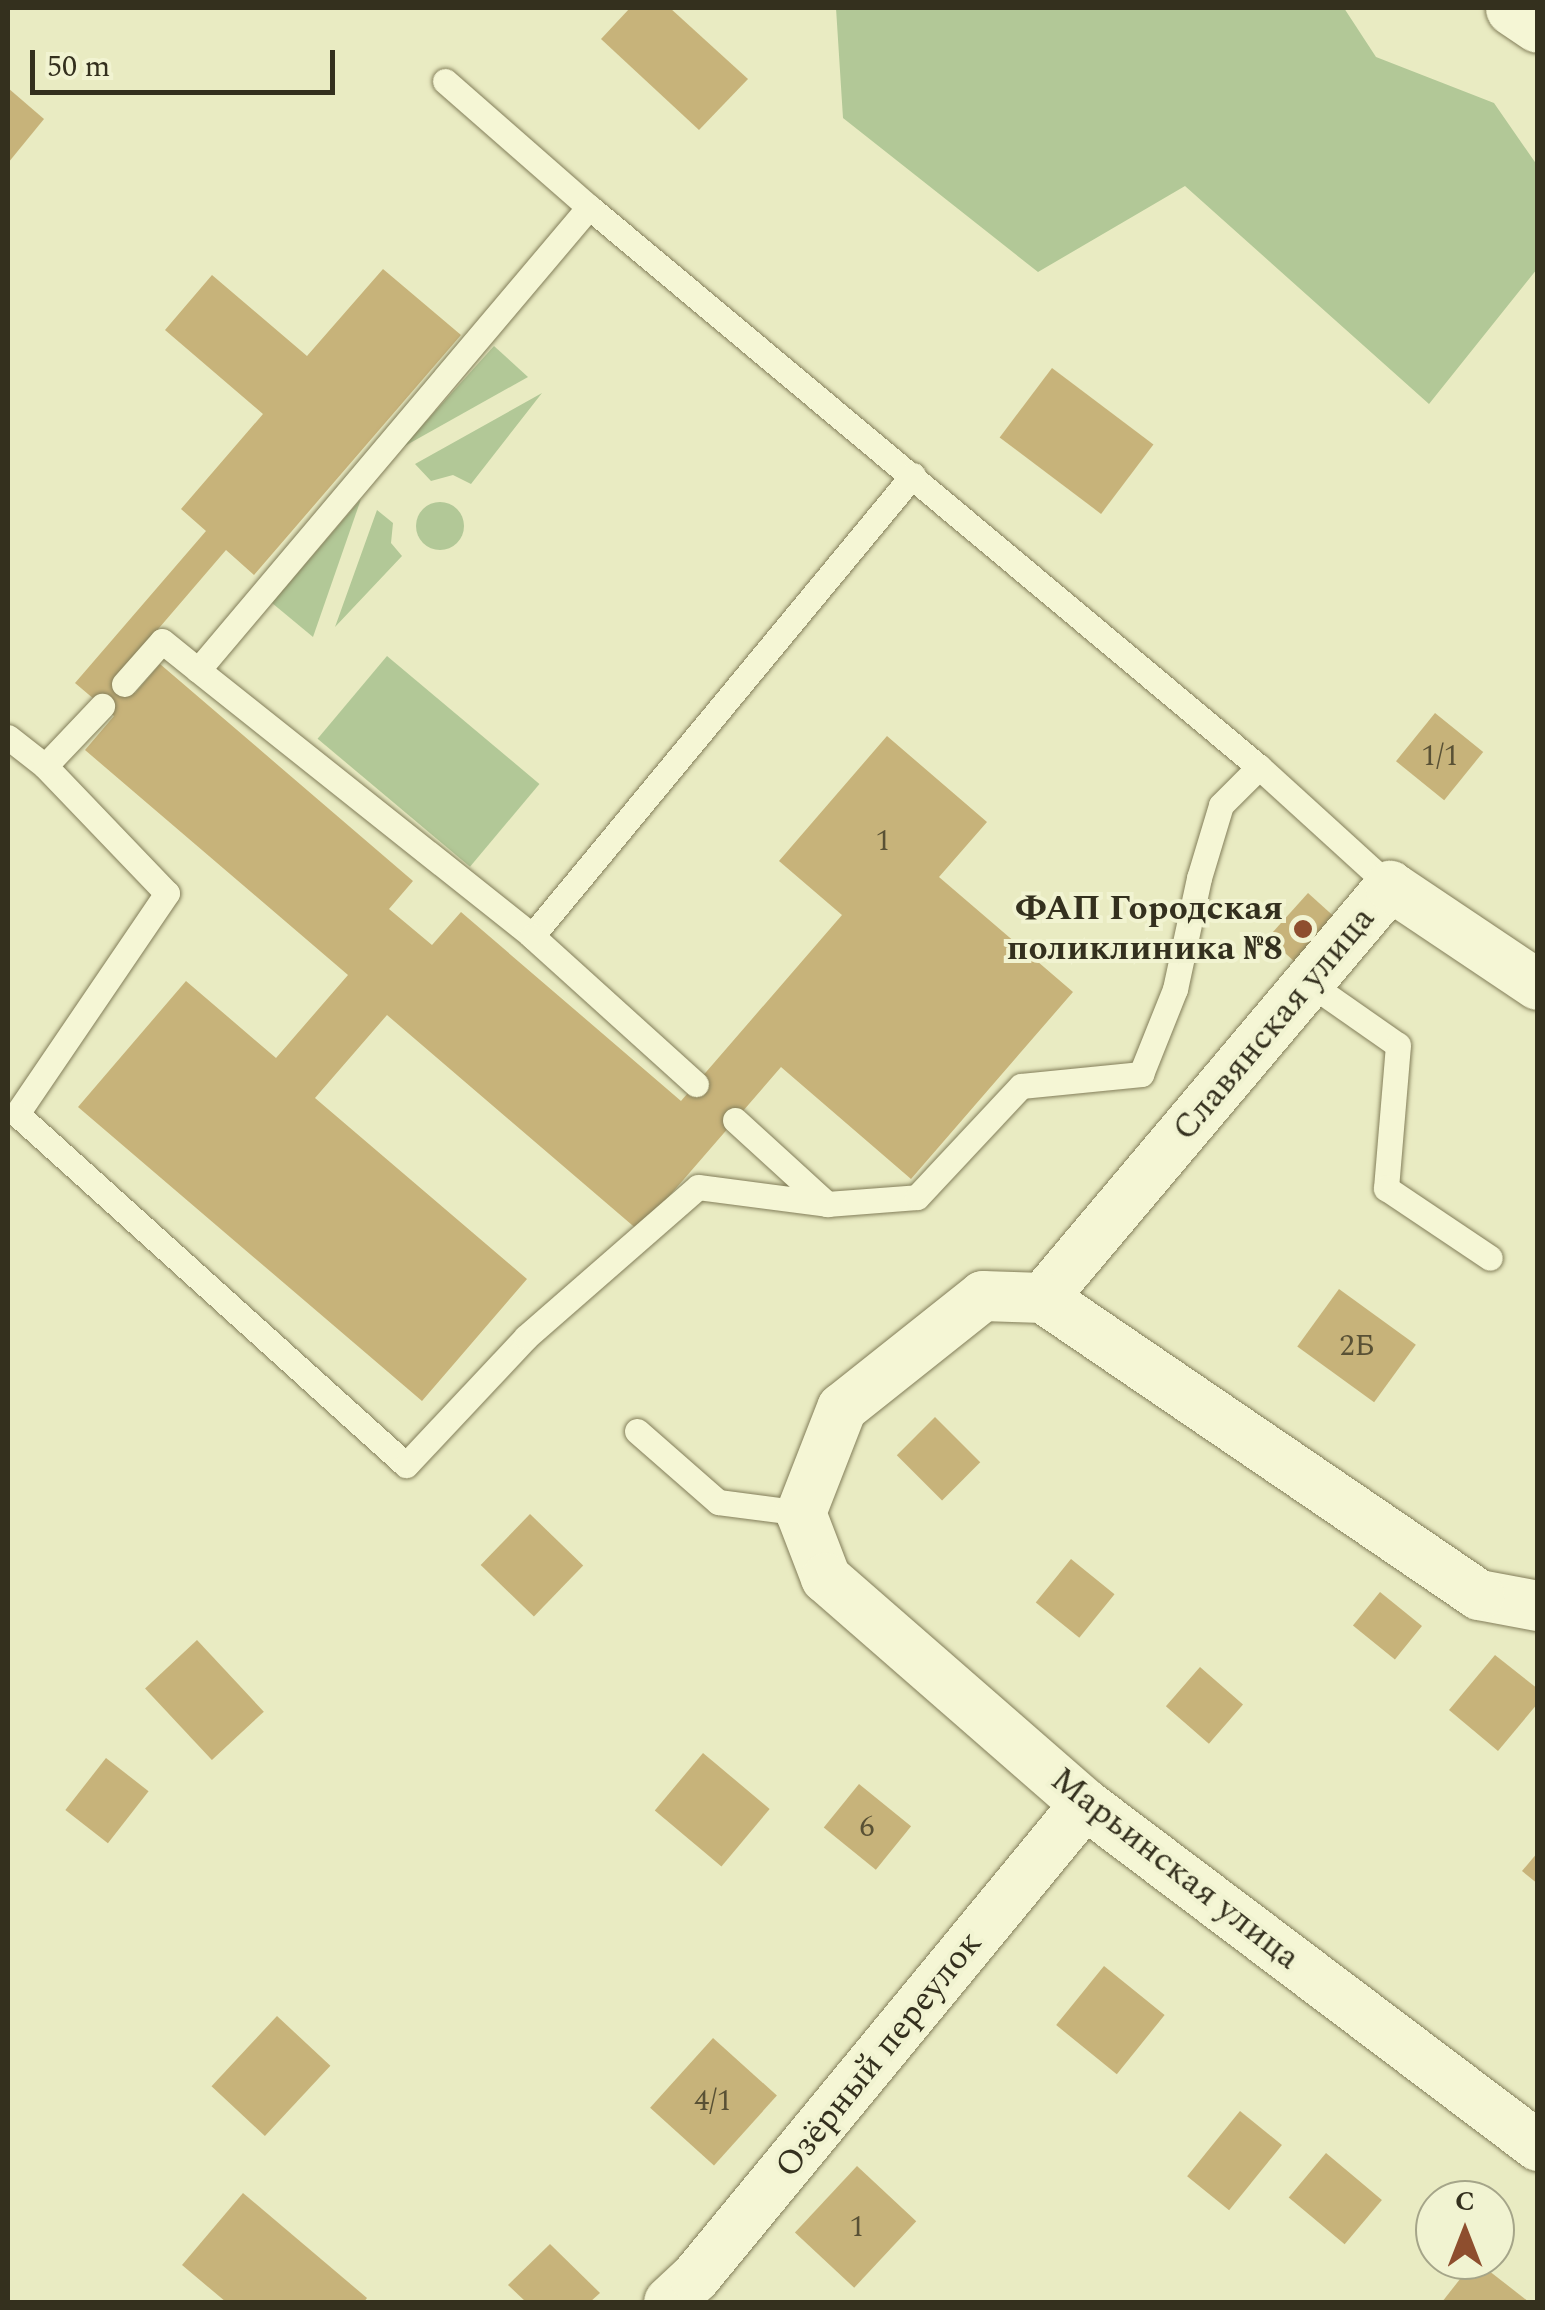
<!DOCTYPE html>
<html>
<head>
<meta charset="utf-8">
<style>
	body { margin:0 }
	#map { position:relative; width:1545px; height:2310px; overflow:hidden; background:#e9ebc2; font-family:Spectral,serif }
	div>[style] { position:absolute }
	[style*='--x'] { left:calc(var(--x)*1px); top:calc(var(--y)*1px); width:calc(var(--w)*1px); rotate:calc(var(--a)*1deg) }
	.green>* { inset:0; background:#b2c897; transform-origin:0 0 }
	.round { border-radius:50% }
	.building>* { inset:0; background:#c7b37a; transform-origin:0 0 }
	.roads { filter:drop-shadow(0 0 2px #837e5a) drop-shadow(0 0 2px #837e5a) }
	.lane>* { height:25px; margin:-12.5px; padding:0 12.5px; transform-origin:12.5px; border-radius:12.5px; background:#f5f6d5 }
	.street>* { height:50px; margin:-25px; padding:0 25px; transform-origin:25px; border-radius:25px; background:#f5f6d5 }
	.secondary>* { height:55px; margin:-27.5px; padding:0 27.5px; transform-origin:27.5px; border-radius:27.5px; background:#f5f6d5 }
	.dots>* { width:28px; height:28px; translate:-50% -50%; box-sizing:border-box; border:5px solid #f1f3d1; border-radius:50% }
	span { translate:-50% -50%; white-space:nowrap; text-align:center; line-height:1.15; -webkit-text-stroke:8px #f1f3d1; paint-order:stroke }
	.number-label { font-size:30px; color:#595135 }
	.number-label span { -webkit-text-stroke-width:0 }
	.poi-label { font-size:35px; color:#34301e; font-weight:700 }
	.right { translate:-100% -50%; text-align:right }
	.street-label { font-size:35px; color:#34301e }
	.frame { position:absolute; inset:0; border:10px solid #34301e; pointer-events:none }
	.north { position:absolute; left:1415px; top:2180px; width:100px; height:100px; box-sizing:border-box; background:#f1f3d1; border:2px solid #a5a589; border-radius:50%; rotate:0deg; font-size:28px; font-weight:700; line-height:40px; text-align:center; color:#34301e }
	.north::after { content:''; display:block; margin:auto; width:35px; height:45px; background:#8e4e2e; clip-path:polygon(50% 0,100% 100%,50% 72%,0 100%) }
	.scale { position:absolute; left:30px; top:50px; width:305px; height:45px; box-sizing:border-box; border:5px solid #34301e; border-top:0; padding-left:12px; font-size:30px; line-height:35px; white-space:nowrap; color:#34301e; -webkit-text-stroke:8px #f1f3d1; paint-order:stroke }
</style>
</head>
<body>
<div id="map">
	<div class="green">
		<i style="clip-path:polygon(836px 8px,1344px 8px,1376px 57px,1494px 103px,1537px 165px,1537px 269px,1429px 404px,1185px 186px,1038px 272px,843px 118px)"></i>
		<i style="clip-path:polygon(494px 346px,528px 377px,403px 447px)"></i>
		<i style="clip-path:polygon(542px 393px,471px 484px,453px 475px,431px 481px,415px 464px)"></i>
		<i style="clip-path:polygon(361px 499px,313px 637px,272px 603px)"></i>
		<i class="round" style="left:416px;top:502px;width:48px;height:48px"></i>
		<i style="clip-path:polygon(377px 510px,393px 523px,391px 543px,402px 556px,335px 627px)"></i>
		<i style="left:387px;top:656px;width:199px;height:108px;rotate:40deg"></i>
	</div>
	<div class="building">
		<i style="clip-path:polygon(630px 8px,670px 8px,748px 79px,699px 130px,601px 39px)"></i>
		<i style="clip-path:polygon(8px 88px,44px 119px,8px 163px)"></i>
		<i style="clip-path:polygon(383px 269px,461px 335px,254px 575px,226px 550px,117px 677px,135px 693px,160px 664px,413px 881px,389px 909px,432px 945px,461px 912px,681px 1101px,842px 915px,779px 861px,887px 736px,987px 822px,939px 877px,1073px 992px,911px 1179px,781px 1067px,639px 1231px,387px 1015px,315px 1098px,527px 1279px,422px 1401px,78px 1107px,186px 981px,276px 1058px,348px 975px,85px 750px,114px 716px,75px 683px,206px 531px,181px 509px,263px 414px,165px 330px,212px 275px,307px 356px)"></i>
		<i style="left:1052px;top:368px;width:127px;height:87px;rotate:37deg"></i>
		<i style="left:1435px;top:713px;width:62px;height:62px;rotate:39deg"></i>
		<i style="left:1308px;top:893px;width:38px;height:60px;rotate:42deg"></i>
		<i style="left:1339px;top:1289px;width:95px;height:71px;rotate:36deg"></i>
		<i style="left:935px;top:1417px;width:64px;height:54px;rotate:45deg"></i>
		<i style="left:530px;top:1514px;width:74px;height:71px;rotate:44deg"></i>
		<i style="left:1071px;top:1559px;width:56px;height:56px;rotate:39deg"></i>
		<i style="left:1380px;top:1592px;width:54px;height:43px;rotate:39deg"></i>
		<i style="left:197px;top:1640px;width:98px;height:71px;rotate:47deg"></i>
		<i style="clip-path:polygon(1495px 1655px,1538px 1689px,1538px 1703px,1498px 1751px,1449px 1710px)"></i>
		<i style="left:1200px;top:1667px;width:57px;height:52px;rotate:41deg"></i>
		<i style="left:703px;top:1753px;width:87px;height:75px;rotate:40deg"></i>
		<i style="left:106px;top:1758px;width:54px;height:66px;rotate:38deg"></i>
		<i style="left:859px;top:1784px;width:67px;height:56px;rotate:39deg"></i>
		<i style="clip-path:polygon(1538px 1852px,1538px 1884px,1522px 1871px)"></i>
		<i style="left:1104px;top:1966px;width:78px;height:76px;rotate:39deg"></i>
		<i style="left:277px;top:2016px;width:73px;height:96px;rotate:43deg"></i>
		<i style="left:713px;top:2038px;width:86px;height:94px;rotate:42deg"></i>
		<i style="left:1240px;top:2111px;width:54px;height:84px;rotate:39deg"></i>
		<i style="left:1326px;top:2153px;width:73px;height:58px;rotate:40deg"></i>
		<i style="left:857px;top:2166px;width:81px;height:91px;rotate:43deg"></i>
		<i style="clip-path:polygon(243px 2193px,367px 2298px,364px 2302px,226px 2302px,182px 2265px)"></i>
		<i style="clip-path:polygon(550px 2244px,600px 2293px,590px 2302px,526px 2302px,508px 2285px)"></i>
		<i style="clip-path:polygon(1475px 2260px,1529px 2302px,1442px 2302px)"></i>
	</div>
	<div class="roads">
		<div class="lane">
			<i style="--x:445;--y:81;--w:191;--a:41.2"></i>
			<i style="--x:589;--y:207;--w:873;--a:39.89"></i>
			<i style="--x:1259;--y:767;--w:177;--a:42.3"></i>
			<i style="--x:589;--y:207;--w:606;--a:130.18"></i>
			<i style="--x:198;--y:670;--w:427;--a:38.5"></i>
			<i style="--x:532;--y:936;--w:598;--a:-50.43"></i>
			<i style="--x:124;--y:684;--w:57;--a:-48.5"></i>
			<i style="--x:162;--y:641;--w:46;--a:38.9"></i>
			<i style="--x:8;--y:737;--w:47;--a:38.1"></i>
			<i style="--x:45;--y:766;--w:176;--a:46.2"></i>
			<i style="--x:167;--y:893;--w:267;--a:124.2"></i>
			<i style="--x:17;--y:1114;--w:524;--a:42.06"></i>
			<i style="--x:406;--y:1465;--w:175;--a:-46.8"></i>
			<i style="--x:526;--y:1337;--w:228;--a:-41.1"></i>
			<i style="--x:698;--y:1187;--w:130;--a:7.5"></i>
			<i style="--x:827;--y:1204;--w:90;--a:-4.4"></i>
			<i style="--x:917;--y:1197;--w:152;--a:-46.9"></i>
			<i style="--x:1021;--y:1086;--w:121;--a:-5.7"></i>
			<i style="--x:1141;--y:1074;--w:92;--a:-68.2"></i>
			<i style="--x:1175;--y:989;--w:114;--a:-77.8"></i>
			<i style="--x:1199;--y:878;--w:76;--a:-73.2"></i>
			<i style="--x:1221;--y:805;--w:54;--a:-45"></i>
			<i style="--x:45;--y:766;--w:83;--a:-46.5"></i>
			<i style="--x:532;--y:936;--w:221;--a:42.1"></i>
			<i style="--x:1309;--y:983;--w:108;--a:34.9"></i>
			<i style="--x:1398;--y:1045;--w:144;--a:94.8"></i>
			<i style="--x:1386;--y:1188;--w:125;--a:33.9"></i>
			<i style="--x:735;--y:1120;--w:125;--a:42.4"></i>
			<i style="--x:637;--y:1431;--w:108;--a:41.2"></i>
			<i style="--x:718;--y:1502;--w:84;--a:7.5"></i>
		</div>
		<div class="street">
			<i style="--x:1043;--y:1298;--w:539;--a:-49.89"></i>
			<i style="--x:1390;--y:886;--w:178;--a:33.8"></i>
			<i style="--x:1538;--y:1606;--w:60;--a:-169.4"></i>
			<i style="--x:1479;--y:1595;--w:528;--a:-145.74"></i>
			<i style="--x:1043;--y:1298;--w:60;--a:-178.1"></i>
			<i style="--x:983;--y:1296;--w:180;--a:141.5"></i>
			<i style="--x:842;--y:1408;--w:113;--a:111.3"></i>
			<i style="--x:801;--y:1513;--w:70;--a:69"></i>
			<i style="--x:826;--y:1578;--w:344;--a:41.1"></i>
			<i style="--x:1085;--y:1804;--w:568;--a:37.05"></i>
			<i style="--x:669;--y:2302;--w:35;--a:-43"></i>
			<i style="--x:695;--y:2278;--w:614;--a:-50.55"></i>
		</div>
		<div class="secondary">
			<i style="--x:1513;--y:8;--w:30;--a:34"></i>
		</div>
	</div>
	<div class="dots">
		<i style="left:1303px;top:929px;background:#8e4e2e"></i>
	</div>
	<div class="number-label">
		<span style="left:1440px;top:756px">1/1</span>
		<span style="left:883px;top:841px">1</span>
		<span style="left:1357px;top:1346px">2Б</span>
		<span style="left:867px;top:1827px">6</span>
		<span style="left:713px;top:2101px">4/1</span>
		<span style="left:857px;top:2227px">1</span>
	</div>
	<div class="poi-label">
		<span class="right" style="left:1283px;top:929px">ФАП Городская<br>поликлиника №8</span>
	</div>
	<div class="street-label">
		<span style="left:1274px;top:1024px;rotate:-50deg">Славянская улица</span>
		<span style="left:1175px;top:1869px;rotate:38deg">Марьинская улица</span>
		<span style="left:879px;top:2055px;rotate:-51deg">Озёрный переулок</span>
	</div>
	<div class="frame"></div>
	<div class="north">С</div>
	<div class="scale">50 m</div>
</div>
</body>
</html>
